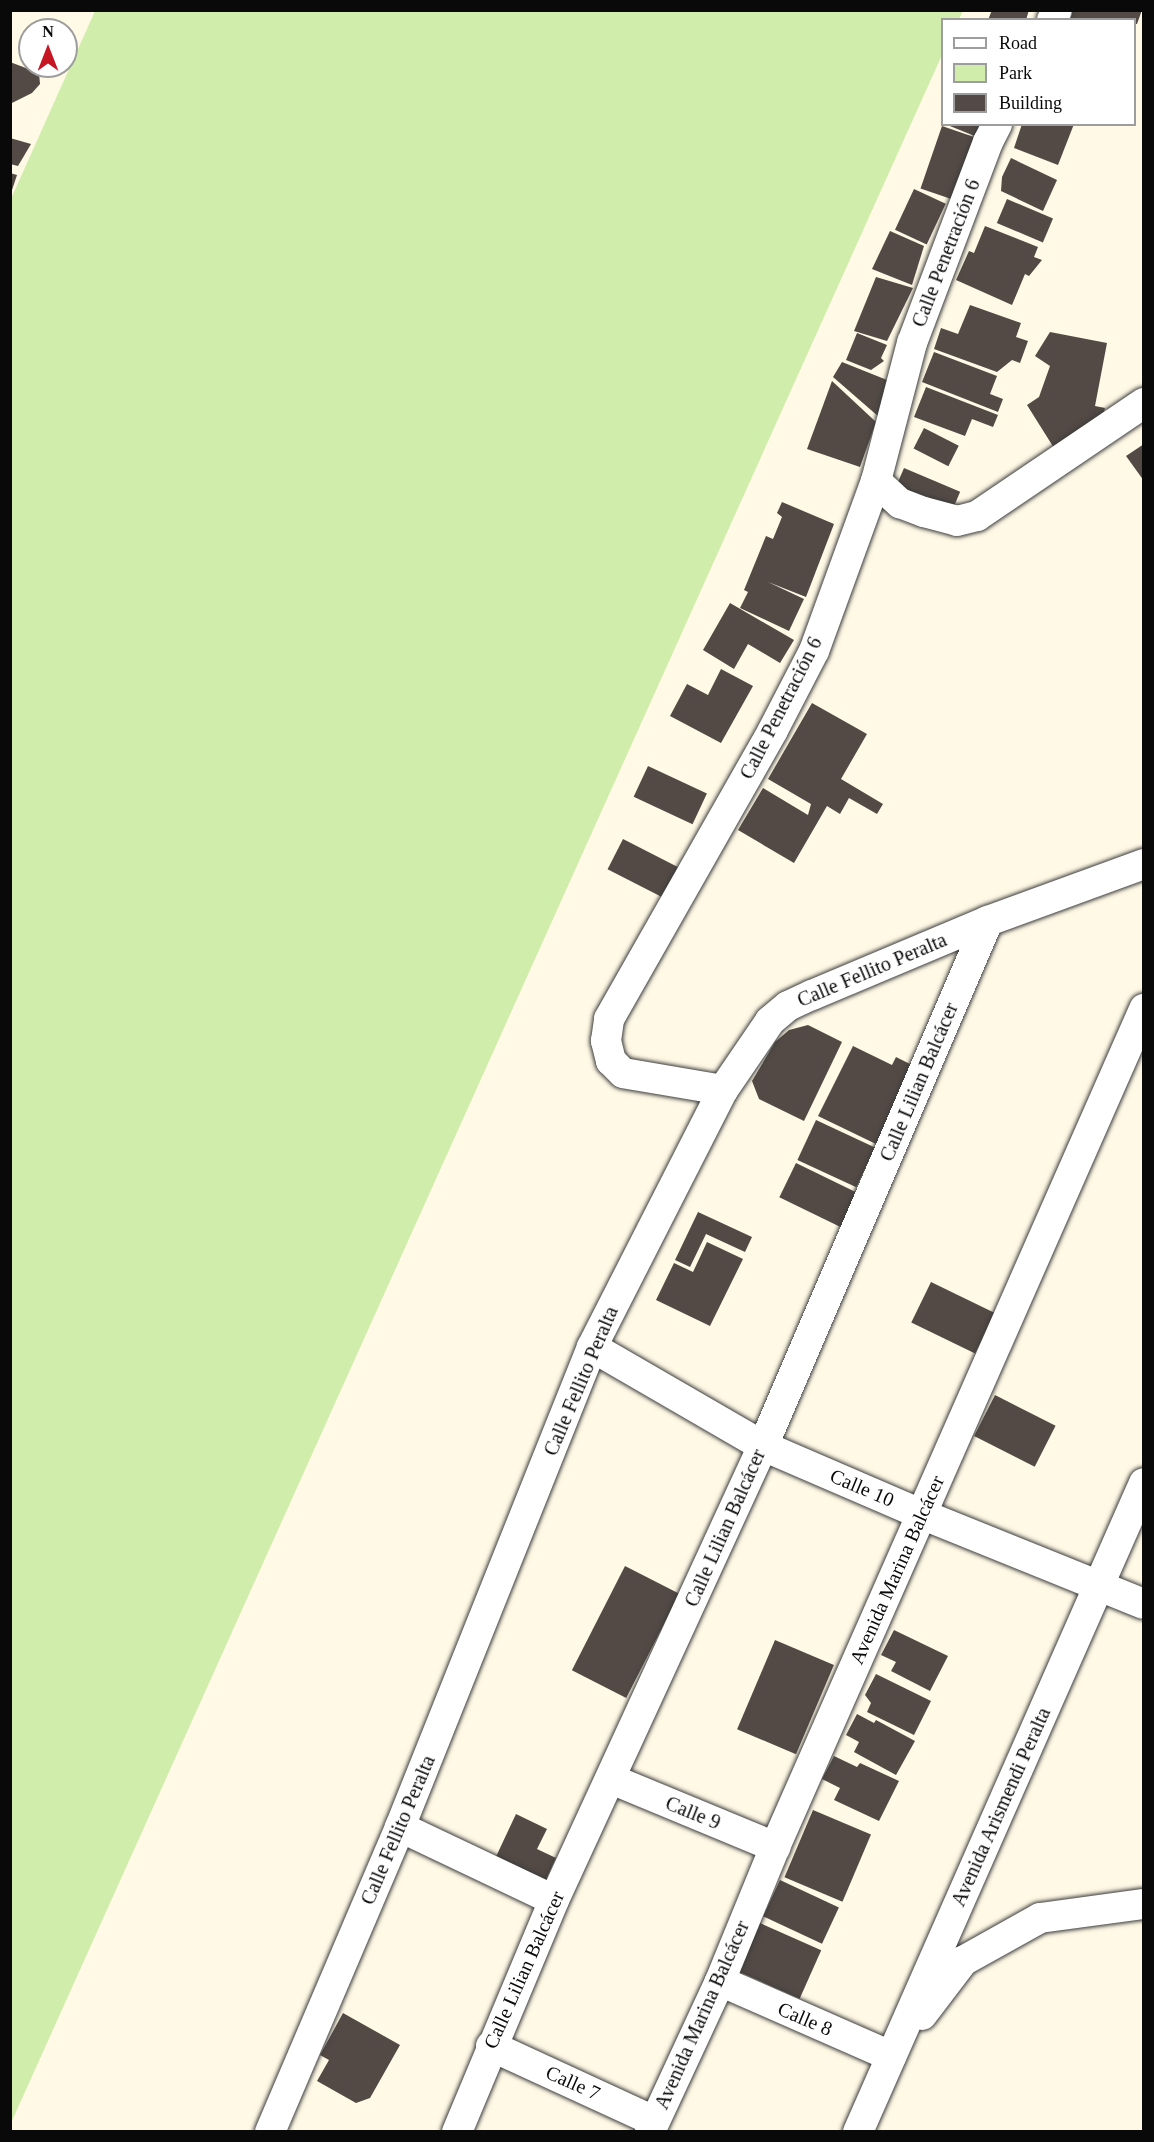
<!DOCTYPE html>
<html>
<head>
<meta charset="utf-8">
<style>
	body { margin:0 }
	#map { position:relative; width:1154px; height:2142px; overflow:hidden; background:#fff9e6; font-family:Georgia,serif }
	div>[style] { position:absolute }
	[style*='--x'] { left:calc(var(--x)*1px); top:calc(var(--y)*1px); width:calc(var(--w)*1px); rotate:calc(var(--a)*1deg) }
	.green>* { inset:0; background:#d0edac }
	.building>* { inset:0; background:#534a45; transform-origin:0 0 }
	.roads { filter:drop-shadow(0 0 2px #3c3c3c) drop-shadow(0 0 2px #3c3c3c) }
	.street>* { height:30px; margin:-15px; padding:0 15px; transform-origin:15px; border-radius:15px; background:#fff }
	span { translate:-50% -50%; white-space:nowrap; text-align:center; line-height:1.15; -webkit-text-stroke:6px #fff; paint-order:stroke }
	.street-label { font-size:20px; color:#090909 }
	.frame { position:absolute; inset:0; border:12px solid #090909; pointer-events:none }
	.legend { position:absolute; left:941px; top:18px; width:195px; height:108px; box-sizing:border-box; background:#fff; border:2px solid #9d9d9d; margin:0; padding:8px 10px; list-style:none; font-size:18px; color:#090909 }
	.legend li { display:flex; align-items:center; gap:12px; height:30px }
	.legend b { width:30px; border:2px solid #9d9d9d }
	.north { position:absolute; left:18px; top:18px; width:60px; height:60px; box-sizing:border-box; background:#fff; border:2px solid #9d9d9d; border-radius:50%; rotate:0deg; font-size:16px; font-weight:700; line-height:24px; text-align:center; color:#090909 }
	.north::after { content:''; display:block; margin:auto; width:21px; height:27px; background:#c61523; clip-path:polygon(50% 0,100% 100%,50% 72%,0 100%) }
</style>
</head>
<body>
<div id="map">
	<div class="green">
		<i style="clip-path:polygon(95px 11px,963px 11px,959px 19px,942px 20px,942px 55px,11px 2123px,10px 201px)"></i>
	</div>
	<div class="building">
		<i style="clip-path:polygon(992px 10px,1029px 10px,1026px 20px,988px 20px)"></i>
		<i style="clip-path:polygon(1069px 10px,1142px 10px,1137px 24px,1134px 24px,1134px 20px,1058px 20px)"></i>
		<i style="clip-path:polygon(10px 62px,39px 73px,40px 84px,32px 93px,10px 104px)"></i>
		<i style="clip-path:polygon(945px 124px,982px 124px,977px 137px)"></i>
		<i style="clip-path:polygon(1022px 124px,1074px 124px,1058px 165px,1014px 148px)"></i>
		<i style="left:942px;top:126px;width:37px;height:66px;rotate:19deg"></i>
		<i style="clip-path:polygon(10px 138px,31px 144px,18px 166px,10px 164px)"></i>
		<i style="clip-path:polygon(1011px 158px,1057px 180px,1043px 211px,1001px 191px,1002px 177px)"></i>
		<i style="clip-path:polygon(10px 173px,17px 175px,11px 193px,10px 193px)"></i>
		<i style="left:914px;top:189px;width:35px;height:45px;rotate:25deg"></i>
		<i style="left:1007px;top:199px;width:50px;height:26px;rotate:23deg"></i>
		<i style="clip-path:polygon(985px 226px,1038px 247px,1034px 257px,1042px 260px,1029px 276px,1025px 274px,1012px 305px,956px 280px,969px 251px,974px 253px)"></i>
		<i style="clip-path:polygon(890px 231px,924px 246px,912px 285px,872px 269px)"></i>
		<i style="clip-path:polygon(876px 277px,913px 288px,887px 341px,854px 331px)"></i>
		<i style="clip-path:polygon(970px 305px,1021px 323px,1016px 337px,1028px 341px,1020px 363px,1012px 360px,997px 372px,934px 349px,941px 328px,958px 334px)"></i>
		<i style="clip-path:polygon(1050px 332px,1107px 343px,1095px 406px,1105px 408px,1102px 419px,1054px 448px,1027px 405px,1039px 397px,1050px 366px,1035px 356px)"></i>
		<i style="clip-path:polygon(857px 333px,887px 345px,881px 358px,884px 361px,871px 370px,846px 360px)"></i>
		<i style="clip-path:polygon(934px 352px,997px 376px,990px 394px,1003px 399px,998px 412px,922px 382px)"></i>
		<i style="clip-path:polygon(842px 362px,887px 380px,879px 417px,833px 377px)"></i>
		<i style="clip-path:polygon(832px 381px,876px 422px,860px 467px,807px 449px)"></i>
		<i style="clip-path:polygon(926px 387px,998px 415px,993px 427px,972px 419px,965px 436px,914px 417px)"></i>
		<i style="left:924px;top:428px;width:39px;height:23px;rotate:27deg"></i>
		<i style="clip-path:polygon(1144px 444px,1144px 481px,1126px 456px)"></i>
		<i style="left:904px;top:468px;width:61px;height:24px;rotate:23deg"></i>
		<i style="clip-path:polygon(782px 502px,834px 524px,806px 597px,768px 582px,804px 599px,789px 631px,740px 608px,748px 592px,744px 590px,766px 536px,773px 539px,782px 517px,777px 513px)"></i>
		<i style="clip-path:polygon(730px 603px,794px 640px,780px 663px,748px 644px,734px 669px,703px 650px)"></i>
		<i style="clip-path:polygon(721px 669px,753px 686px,721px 743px,670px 716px,687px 684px,708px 695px)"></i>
		<i style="clip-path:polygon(812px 703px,867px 734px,841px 779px,883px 804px,877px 814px,849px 798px,840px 814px,827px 806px,794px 863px,738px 830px,763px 788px,808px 815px,811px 804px,768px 779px)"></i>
		<i style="left:648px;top:766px;width:65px;height:34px;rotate:25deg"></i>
		<i style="left:623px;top:839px;width:62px;height:34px;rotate:27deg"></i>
		<i style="clip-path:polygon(808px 1025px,842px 1042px,804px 1121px,759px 1099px,752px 1081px,775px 1042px,789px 1030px)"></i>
		<i style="clip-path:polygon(853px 1046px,892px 1065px,896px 1057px,916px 1067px,878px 1145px,818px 1116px)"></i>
		<i style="left:816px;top:1120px;width:65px;height:44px;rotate:25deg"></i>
		<i style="left:796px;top:1163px;width:68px;height:38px;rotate:26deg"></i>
		<i style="clip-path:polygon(698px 1212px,752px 1237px,745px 1252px,706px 1234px,690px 1267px,675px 1260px)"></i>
		<i style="clip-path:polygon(707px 1242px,743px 1259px,710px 1326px,656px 1300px,674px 1263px,693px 1272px)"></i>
		<i style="left:931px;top:1282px;width:71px;height:45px;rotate:26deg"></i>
		<i style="left:995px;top:1395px;width:68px;height:46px;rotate:27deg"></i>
		<i style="left:625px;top:1566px;width:61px;height:117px;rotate:27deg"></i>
		<i style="clip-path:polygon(894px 1630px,948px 1656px,930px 1691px,891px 1671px,896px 1662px,881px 1655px)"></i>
		<i style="left:775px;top:1640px;width:64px;height:97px;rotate:23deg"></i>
		<i style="clip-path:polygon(876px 1674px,931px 1701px,914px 1735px,867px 1712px,871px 1703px,865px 1695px)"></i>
		<i style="clip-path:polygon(857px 1714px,874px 1723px,876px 1720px,915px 1741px,896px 1775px,854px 1752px,859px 1742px,846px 1735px)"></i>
		<i style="clip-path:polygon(834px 1756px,857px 1767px,860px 1763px,899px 1781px,879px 1821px,834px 1800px,840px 1788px,822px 1779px)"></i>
		<i style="left:813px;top:1810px;width:63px;height:73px;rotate:23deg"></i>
		<i style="clip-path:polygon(516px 1814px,547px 1829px,537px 1849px,556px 1858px,543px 1886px,493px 1863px)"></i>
		<i style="left:780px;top:1880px;width:65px;height:40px;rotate:25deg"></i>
		<i style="left:760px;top:1923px;width:67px;height:53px;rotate:24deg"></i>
		<i style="clip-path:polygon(343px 2013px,400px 2045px,370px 2098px,356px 2103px,317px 2081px,329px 2060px,320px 2055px)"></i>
	</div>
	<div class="roads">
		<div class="street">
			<i style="--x:1052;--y:20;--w:11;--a:-63"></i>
			<i style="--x:876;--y:481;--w:33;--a:43"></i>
			<i style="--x:900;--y:503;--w:26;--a:21"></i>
			<i style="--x:924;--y:512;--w:34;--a:15"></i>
			<i style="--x:957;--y:521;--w:21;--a:-14"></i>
			<i style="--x:977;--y:516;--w:202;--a:-34.1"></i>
			<i style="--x:723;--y:1090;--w:101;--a:-170.4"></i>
			<i style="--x:623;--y:1073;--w:17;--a:-135"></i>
			<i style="--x:611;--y:1061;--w:21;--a:-104"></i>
			<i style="--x:606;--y:1041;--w:22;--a:-82"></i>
			<i style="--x:609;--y:1019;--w:332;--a:-60.4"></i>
			<i style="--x:773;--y:730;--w:89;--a:-62.6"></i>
			<i style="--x:814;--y:651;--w:181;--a:-70"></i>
			<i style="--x:876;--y:481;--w:143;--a:-75.4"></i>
			<i style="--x:912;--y:343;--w:215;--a:-69.3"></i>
			<i style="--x:988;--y:142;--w:20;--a:-63"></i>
			<i style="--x:592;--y:1347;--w:198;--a:30.1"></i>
			<i style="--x:763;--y:1446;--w:172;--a:23.3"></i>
			<i style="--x:921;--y:1514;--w:240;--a:22"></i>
			<i style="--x:611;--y:1779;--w:178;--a:22.5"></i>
			<i style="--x:400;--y:1827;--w:170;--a:25.4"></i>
			<i style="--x:720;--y:1981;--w:187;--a:23.7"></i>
			<i style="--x:922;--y:2015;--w:68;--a:-52.8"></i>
			<i style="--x:963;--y:1961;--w:88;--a:-29.2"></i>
			<i style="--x:1040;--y:1918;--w:105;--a:-7.7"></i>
			<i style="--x:491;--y:2046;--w:179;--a:24.7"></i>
			<i style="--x:270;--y:2132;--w:332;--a:-66.9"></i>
			<i style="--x:400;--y:1827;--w:517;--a:-68.2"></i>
			<i style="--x:592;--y:1347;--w:288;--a:-63"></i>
			<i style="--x:723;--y:1090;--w:83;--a:-55.7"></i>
			<i style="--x:770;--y:1021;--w:23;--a:-40"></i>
			<i style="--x:788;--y:1006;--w:26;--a:-25"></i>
			<i style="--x:812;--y:995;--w:191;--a:-22.8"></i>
			<i style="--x:988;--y:921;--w:166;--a:-20.1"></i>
			<i style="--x:457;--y:2132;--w:251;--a:-67.3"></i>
			<i style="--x:554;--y:1900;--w:500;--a:-65.3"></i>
			<i style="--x:763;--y:1446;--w:571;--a:-66.8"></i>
			<i style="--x:650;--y:2132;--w:166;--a:-65.1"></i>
			<i style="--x:720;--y:1981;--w:145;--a:-67.7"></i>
			<i style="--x:775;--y:1847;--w:916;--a:-66.23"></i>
			<i style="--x:858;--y:2132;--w:709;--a:-66.22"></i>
		</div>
	</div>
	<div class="street-label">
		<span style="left:946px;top:253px;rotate:-69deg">Calle Penetración 6</span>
		<span style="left:781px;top:708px;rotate:-63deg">Calle Penetración 6</span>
		<span style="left:872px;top:970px;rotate:-23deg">Calle Fellito Peralta</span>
		<span style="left:919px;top:1082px;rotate:-67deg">Calle Lilian Balcácer</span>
		<span style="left:581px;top:1381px;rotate:-67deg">Calle Fellito Peralta</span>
		<span style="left:862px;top:1488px;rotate:23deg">Calle 10</span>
		<span style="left:725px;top:1528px;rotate:-66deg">Calle Lilian Balcácer</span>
		<span style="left:897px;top:1570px;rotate:-66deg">Avenida Marina Balcácer</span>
		<span style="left:1001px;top:1807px;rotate:-66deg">Avenida Arismendi Peralta</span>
		<span style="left:693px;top:1813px;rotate:22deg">Calle 9</span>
		<span style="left:398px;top:1830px;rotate:-67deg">Calle Fellito Peralta</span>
		<span style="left:524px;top:1970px;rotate:-66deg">Calle Lilian Balcácer</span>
		<span style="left:702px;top:2015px;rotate:-66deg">Avenida Marina Balcácer</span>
		<span style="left:805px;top:2019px;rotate:23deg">Calle 8</span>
		<span style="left:573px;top:2083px;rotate:24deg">Calle 7</span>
	</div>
	<div class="frame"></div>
	<ul class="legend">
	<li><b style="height:8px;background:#fff"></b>Road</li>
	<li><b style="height:16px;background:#d0edac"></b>Park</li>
	<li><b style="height:16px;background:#534a45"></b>Building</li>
	</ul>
	<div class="north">N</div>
</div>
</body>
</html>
